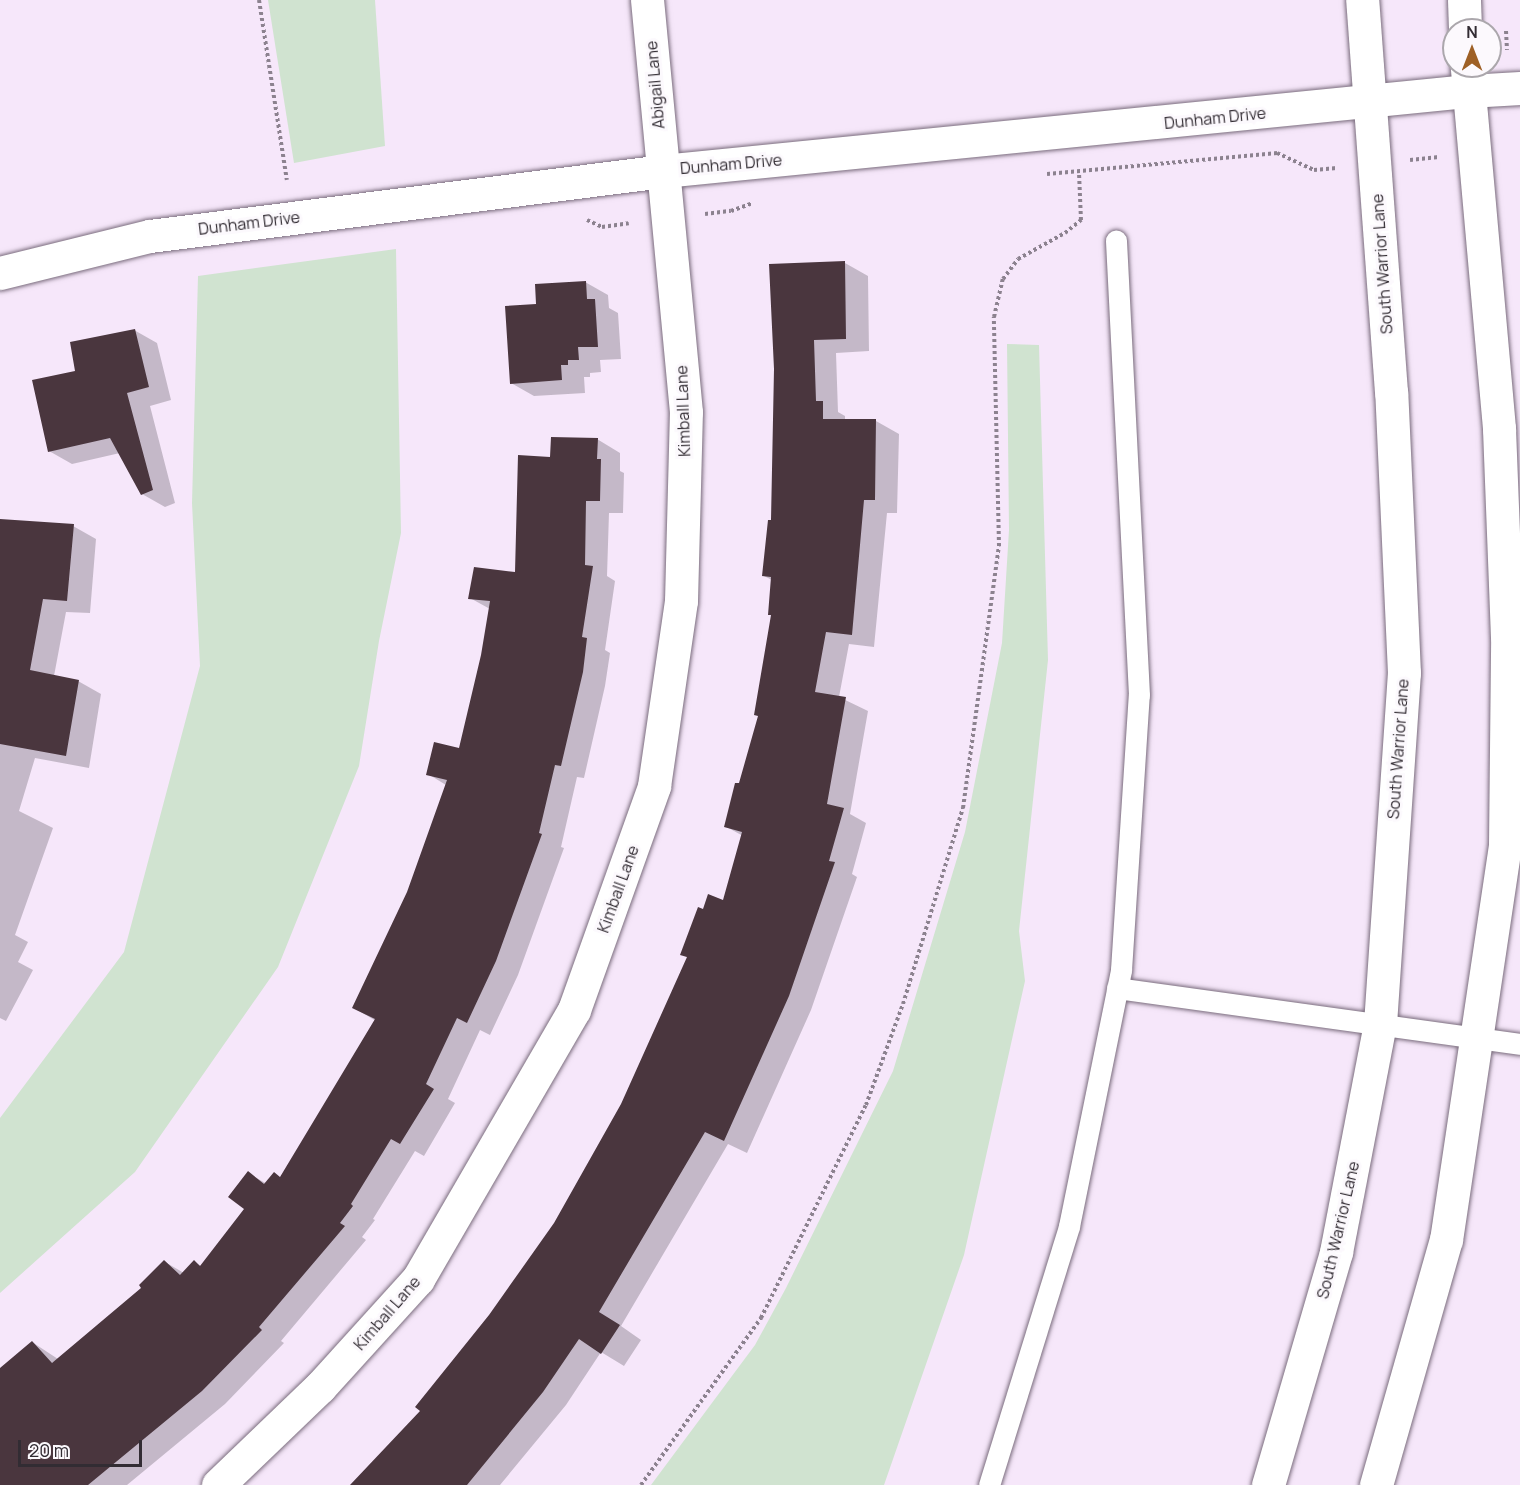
<!DOCTYPE html>
<html>
<head>
<meta charset="utf-8">
<style>
	body { margin:0 }
	#map { position:relative; width:1520px; height:1485px; overflow:hidden; background:#f6e7fa; font-family:Manrope,sans-serif }
	div>[style] { position:absolute }
	[style*='--x'] { left:calc(var(--x)*1px); top:calc(var(--y)*1px); width:calc(var(--w)*1px); rotate:calc(var(--a)*1deg) }
	.green>* { inset:0; background:#d0e3d0 }
	.shadow>* { inset:0; background:#0003 }
	.building>* { inset:0; background:#4a363e }
	.path>* { height:4px; margin-top:-2px; transform-origin:0; background:repeating-linear-gradient(90deg,#8c828f 0 3px,transparent 0 6px) }
	.roads { filter:drop-shadow(0 0 2px #7a6c7d) drop-shadow(0 0 2px #7a6c7d) }
	.service>* { height:21px; margin:-10.5px; padding:0 10.5px; transform-origin:10.5px; border-radius:10.5px; background:#fff }
	.minor>* { height:33px; margin:-16.5px; padding:0 16.5px; transform-origin:16.5px; border-radius:16.5px; background:#fff }
	.tertiary>* { height:33px; margin:-16.5px; padding:0 16.5px; transform-origin:16.5px; border-radius:16.5px; background:#fff }
	span { translate:-50% -50%; white-space:nowrap; text-align:center; line-height:1.15; -webkit-text-stroke:6px #fcf9fd; paint-order:stroke }
	.street-label { font-size:16px; color:#322c33 }
	.north { position:absolute; left:1442px; top:18px; width:60px; height:60px; box-sizing:border-box; background:#fcf9fd; border:2px solid #aba7ac; border-radius:50%; rotate:0deg; font-size:16px; font-weight:700; line-height:24px; text-align:center; color:#322c33 }
	.north::after { content:''; display:block; margin:auto; width:21px; height:27px; background:#9e6026; clip-path:polygon(50% 0,100% 100%,50% 72%,0 100%) }
	.scale { position:absolute; left:18px; top:1440px; width:124px; height:27px; box-sizing:border-box; border:3px solid #322c33; border-top:0; padding-left:8px; font-size:18px; line-height:21px; white-space:nowrap; color:#322c33; -webkit-text-stroke:4px #fcf9fd; paint-order:stroke }
</style>
</head>
<body>
<div id="map">
	<div class="green">
		<i style="clip-path:polygon(268px 0,375px 0,385px 146px,294px 163px)"></i>
		<i style="clip-path:polygon(396px 249px,401px 533px,379px 641px,359px 766px,278px 967px,135px 1172px,0 1293px,0 1118px,124px 952px,200px 666px,192px 503px,198px 276px)"></i>
		<i style="clip-path:polygon(1007px 344px,1039px 345px,1048px 660px,1019px 931px,1025px 981px,964px 1255px,884px 1485px,651px 1485px,755px 1345px,786px 1288px,893px 1071px,965px 832px,1002px 643px,1009px 530px)"></i>
	</div>
	<div class="shadow">
		<i style="clip-path:polygon(845px 263px,868px 276px,869px 351px,836px 353px,838px 412px,845px 416px,845px 421px,876px 421px,899px 434px,897px 513px,887px 513px,874px 647px,849px 644px,839px 697px,868px 711px,850px 814px,866px 823px,852px 874px,857px 877px,811px 1010px,747px 1153px,728px 1144px,621px 1326px,641px 1340px,624px 1366px,601px 1352px,566px 1405px,500px 1485px,352px 1485px,422px 1411px,555px 1224px,622px 1105px,688px 958px,682px 954px,704px 911px,725px 902px,743px 836px,725px 826px,740px 785px,759px 716px,772px 616px,769px 614px,772px 580px,764px 576px,772px 522px,775px 369px)"></i>
		<i style="clip-path:polygon(585px 282px,608px 295px,609px 308px,618px 313px,621px 359px,600px 360px,601px 372px,590px 373px,590px 377px,584px 377px,585px 393px,534px 396px,511px 383px,538px 306px)"></i>
		<i style="clip-path:polygon(134px 330px,157px 343px,171px 400px,150px 406px,175px 503px,165px 507px,142px 494px,120px 453px,72px 464px,49px 451px,77px 372px)"></i>
		<i style="clip-path:polygon(597px 439px,620px 453px,620px 471px,624px 473px,623px 513px,609px 513px,607px 576px,615px 581px,605px 650px,610px 653px,605px 686px,584px 778px,577px 777px,561px 847px,564px 848px,518px 975px,490px 1035px,480px 1030px,448px 1099px,455px 1103px,424px 1156px,415px 1151px,373px 1219px,375px 1220px,362px 1237px,366px 1240px,281px 1341px,284px 1343px,225px 1404px,127px 1485px,0 1485px,0 1430px,32px 1342px,58px 1359px,143px 1288px,165px 1262px,184px 1273px,194px 1262px,201px 1266px,246px 1209px,248px 1173px,267px 1184px,274px 1174px,281px 1178px,376px 1021px,354px 1008px,409px 892px,446px 785px,428px 774px,460px 750px,482px 655px,490px 609px,470px 598px,517px 574px,552px 458px)"></i>
		<i style="clip-path:polygon(0 526px,73px 526px,96px 539px,90px 613px,66px 612px,54px 676px,78px 681px,101px 694px,89px 768px,35px 758px,19px 811px,53px 828px,15px 935px,28px 942px,18px 962px,33px 970px,6px 1021px,0 1018px)"></i>
	</div>
	<div class="building">
		<i style="clip-path:polygon(845px 261px,846px 339px,814px 340px,816px 401px,823px 401px,823px 419px,876px 419px,875px 500px,864px 500px,852px 635px,826px 632px,815px 692px,846px 697px,827px 804px,844px 808px,829px 861px,835px 862px,789px 996px,724px 1141px,705px 1132px,599px 1312px,620px 1325px,601px 1354px,579px 1339px,543px 1392px,467px 1485px,350px 1485px,420px 1411px,415px 1407px,489px 1315px,554px 1223px,621px 1104px,687px 957px,680px 955px,698px 907px,703px 909px,708px 894px,723px 900px,742px 832px,724px 827px,735px 783px,739px 783px,758px 716px,754px 715px,771px 615px,768px 615px,771px 577px,762px 576px,768px 520px,771px 520px,774px 369px,769px 264px)"></i>
		<i style="clip-path:polygon(586px 281px,587px 299px,595px 299px,598px 347px,578px 347px,579px 360px,568px 360px,568px 365px,561px 365px,562px 380px,510px 384px,505px 306px,536px 304px,535px 284px)"></i>
		<i style="clip-path:polygon(135px 329px,149px 387px,127px 393px,153px 490px,141px 495px,110px 438px,48px 452px,32px 380px,75px 371px,70px 342px)"></i>
		<i style="clip-path:polygon(551px 437px,598px 438px,597px 459px,601px 459px,600px 501px,586px 501px,585px 565px,593px 566px,582px 637px,587px 638px,583px 672px,561px 766px,555px 765px,539px 833px,542px 834px,496px 961px,467px 1023px,457px 1018px,426px 1084px,434px 1089px,400px 1144px,391px 1139px,351px 1204px,353px 1206px,340px 1223px,345px 1226px,259px 1327px,262px 1330px,202px 1391px,88px 1485px,0 1485px,0 1368px,32px 1341px,52px 1363px,141px 1288px,139px 1285px,164px 1260px,180px 1275px,194px 1260px,200px 1266px,244px 1209px,228px 1197px,248px 1171px,264px 1184px,274px 1172px,280px 1177px,375px 1019px,352px 1008px,407px 892px,447px 780px,426px 775px,434px 742px,459px 748px,481px 655px,490px 601px,468px 599px,474px 567px,515px 572px,518px 455px,550px 457px)"></i>
		<i style="clip-path:polygon(0 519px,74px 524px,67px 601px,43px 599px,30px 670px,79px 680px,66px 756px,0 744px)"></i>
	</div>
	<div class="path">
		<i style="--x:259;--y:0;--w:182;--a:81.2"></i>
		<i style="--x:1506;--y:31;--w:19;--a:87"></i>
		<i style="--x:1410;--y:160;--w:29;--a:-6"></i>
		<i style="--x:1047;--y:174;--w:231;--a:-5.2"></i>
		<i style="--x:1277;--y:153;--w:41;--a:24.7"></i>
		<i style="--x:1314;--y:170;--w:23;--a:-5"></i>
		<i style="--x:705;--y:214;--w:26;--a:-7"></i>
		<i style="--x:731;--y:211;--w:23;--a:-20"></i>
		<i style="--x:587;--y:220;--w:17;--a:25"></i>
		<i style="--x:602;--y:227;--w:27;--a:-8"></i>
		<i style="--x:641;--y:1485;--w:206;--a:-54.3"></i>
		<i style="--x:761;--y:1318;--w:237;--a:-63.8"></i>
		<i style="--x:866;--y:1105;--w:108;--a:-69.9"></i>
		<i style="--x:903;--y:1004;--w:205;--a:-73"></i>
		<i style="--x:963;--y:808;--w:264;--a:-82.2"></i>
		<i style="--x:999;--y:546;--w:229;--a:-91.3"></i>
		<i style="--x:994;--y:317;--w:39;--a:-77"></i>
		<i style="--x:1003;--y:279;--w:25;--a:-53"></i>
		<i style="--x:1018;--y:259;--w:54;--a:-29"></i>
		<i style="--x:1065;--y:233;--w:21;--a:-39"></i>
		<i style="--x:1081;--y:220;--w:48;--a:-92.4"></i>
	</div>
	<div class="roads">
		<div class="service">
			<i style="--x:1117;--y:988;--w:407;--a:7.9"></i>
			<i style="--x:989;--y:1485;--w:271;--a:-72.8"></i>
			<i style="--x:1069;--y:1226;--w:261;--a:-78.5"></i>
			<i style="--x:1121;--y:970;--w:276;--a:-86.3"></i>
			<i style="--x:1139;--y:695;--w:455;--a:-92.9"></i>
		</div>
		<div class="minor">
			<i style="--x:0;--y:273;--w:154;--a:-13.9"></i>
			<i style="--x:150;--y:236;--w:517;--a:-7.22"></i>
			<i style="--x:663;--y:171;--w:809;--a:-5.68"></i>
			<i style="--x:1468;--y:91;--w:52;--a:-3.3"></i>
			<i style="--x:218;--y:1485;--w:141;--a:-43.9"></i>
			<i style="--x:320;--y:1387;--w:146;--a:-47.8"></i>
			<i style="--x:418;--y:1279;--w:311;--a:-59.9"></i>
			<i style="--x:574;--y:1010;--w:238;--a:-70.3"></i>
			<i style="--x:654;--y:786;--w:187;--a:-81.7"></i>
			<i style="--x:681;--y:601;--w:189;--a:-88.5"></i>
			<i style="--x:686;--y:412;--w:414;--a:-95.4"></i>
		</div>
		<div class="tertiary">
			<i style="--x:1464;--y:0;--w:30;--a:88"></i>
			<i style="--x:1268;--y:1485;--w:243;--a:-73.7"></i>
			<i style="--x:1336;--y:1252;--w:232;--a:-79.1"></i>
			<i style="--x:1380;--y:1024;--w:352;--a:-86.1"></i>
			<i style="--x:1404;--y:673;--w:281;--a:-92.6"></i>
			<i style="--x:1391;--y:392;--w:393;--a:-94.2"></i>
			<i style="--x:1376;--y:1485;--w:255;--a:-74.1"></i>
			<i style="--x:1446;--y:1240;--w:399;--a:-81.5"></i>
			<i style="--x:1505;--y:845;--w:208;--a:-89.4"></i>
			<i style="--x:1507;--y:637;--w:209;--a:-92.2"></i>
			<i style="--x:1499;--y:428;--w:363;--a:-95.1"></i>
		</div>
	</div>
	<div class="street-label">
		<span style="left:655px;top:85px;rotate:-95deg">Abigail Lane</span>
		<span style="left:1215px;top:118px;rotate:-6deg">Dunham Drive</span>
		<span style="left:731px;top:164px;rotate:-5deg">Dunham Drive</span>
		<span style="left:249px;top:223px;rotate:-7deg">Dunham Drive</span>
		<span style="left:1382px;top:264px;rotate:-94deg">South Warrior Lane</span>
		<span style="left:683px;top:411px;rotate:-92deg">Kimball Lane</span>
		<span style="left:1398px;top:749px;rotate:-86deg">South Warrior Lane</span>
		<span style="left:618px;top:889px;rotate:-70deg">Kimball Lane</span>
		<span style="left:1338px;top:1230px;rotate:-77deg">South Warrior Lane</span>
		<span style="left:387px;top:1313px;rotate:-49deg">Kimball Lane</span>
	</div>
	<div class="north">N</div>
	<div class="scale">20 m</div>
</div>
</body>
</html>
